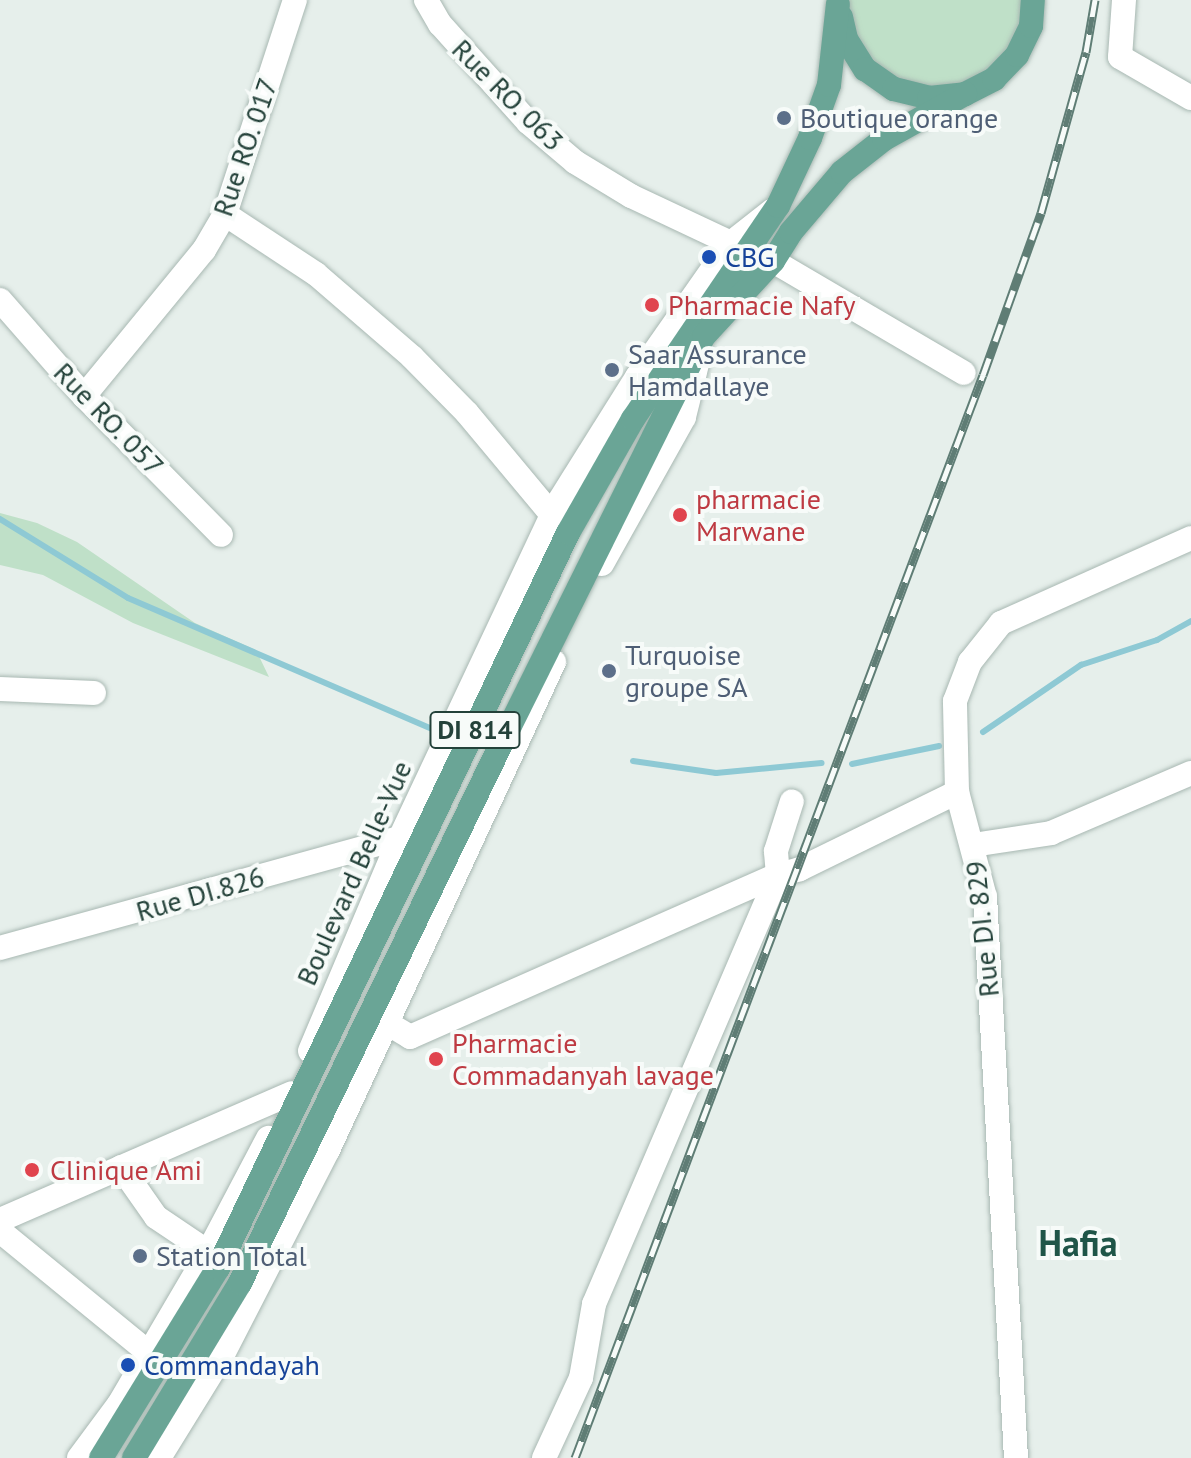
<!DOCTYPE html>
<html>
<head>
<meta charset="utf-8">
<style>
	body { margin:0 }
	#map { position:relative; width:1191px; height:1458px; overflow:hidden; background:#e6efeb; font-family:"PT Sans",sans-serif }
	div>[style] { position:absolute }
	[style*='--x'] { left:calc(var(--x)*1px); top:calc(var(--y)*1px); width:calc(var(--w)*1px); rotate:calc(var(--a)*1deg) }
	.green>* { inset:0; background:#bfe0c8 }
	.stream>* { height:6px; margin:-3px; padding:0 3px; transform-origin:3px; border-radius:3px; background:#8ec9d4 }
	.roads { filter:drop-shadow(0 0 2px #a8b8b2) drop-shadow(0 0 2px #a8b8b2) }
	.minor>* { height:24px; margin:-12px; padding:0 12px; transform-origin:12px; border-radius:12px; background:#fff }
	.major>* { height:24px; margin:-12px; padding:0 12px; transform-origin:12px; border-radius:12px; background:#6aa596 }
	.rail>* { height:9px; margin-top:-4.5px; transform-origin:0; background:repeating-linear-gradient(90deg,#f7fbf9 0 18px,#5f7d75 0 36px); box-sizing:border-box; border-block:2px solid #5f7d75 }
	.dots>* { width:22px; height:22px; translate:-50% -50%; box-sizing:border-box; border:4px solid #f7fbf9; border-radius:50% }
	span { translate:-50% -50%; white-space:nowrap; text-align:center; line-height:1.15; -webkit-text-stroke:8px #f7fbf9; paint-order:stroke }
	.shield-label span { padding:2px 6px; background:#f7fbf9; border:2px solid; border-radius:6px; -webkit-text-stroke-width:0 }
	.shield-label { font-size:26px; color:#24423a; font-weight:700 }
	.street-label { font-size:28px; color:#24423a }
	.service-label { font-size:28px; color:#4e5e75 }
	.left { translate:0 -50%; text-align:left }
	.transit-label { font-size:28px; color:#164399 }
	.health-label { font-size:28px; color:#be3a42 }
	.district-label { font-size:36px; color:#1f5548; font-weight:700 }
</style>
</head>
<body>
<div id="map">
	<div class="green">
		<i style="clip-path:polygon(846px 0,1028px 0,1022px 30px,983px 77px,938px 90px,893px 79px,859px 47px)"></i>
		<i style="clip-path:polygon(0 513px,37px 523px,77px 542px,195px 623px,256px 650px,269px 677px,133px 623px,43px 575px,0 565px)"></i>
	</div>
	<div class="stream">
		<i style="--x:0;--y:519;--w:150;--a:31.7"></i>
		<i style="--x:128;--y:598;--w:333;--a:23.3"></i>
		<i style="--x:983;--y:732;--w:119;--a:-34.4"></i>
		<i style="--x:1081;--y:665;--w:80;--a:-18.2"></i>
		<i style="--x:1157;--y:640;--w:39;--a:-29"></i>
		<i style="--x:633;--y:761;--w:84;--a:8.2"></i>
		<i style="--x:716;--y:773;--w:106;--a:-5.4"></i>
		<i style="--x:852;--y:764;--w:89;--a:-11.7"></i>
	</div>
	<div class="roads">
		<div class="minor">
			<i style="--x:426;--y:0;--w:28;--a:60"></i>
			<i style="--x:440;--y:24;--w:132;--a:48.1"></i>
			<i style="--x:528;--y:122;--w:62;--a:40.4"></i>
			<i style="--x:575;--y:162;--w:66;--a:31.3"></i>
			<i style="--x:631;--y:196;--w:110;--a:25.2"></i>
			<i style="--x:1124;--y:0;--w:57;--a:94"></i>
			<i style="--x:1120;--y:57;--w:82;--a:30"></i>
			<i style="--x:225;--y:214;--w:109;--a:33.4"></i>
			<i style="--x:316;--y:274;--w:127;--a:40.8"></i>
			<i style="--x:412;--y:357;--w:78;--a:45.5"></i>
			<i style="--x:467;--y:413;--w:133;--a:50.2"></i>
			<i style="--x:773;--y:261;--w:221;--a:30.4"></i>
			<i style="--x:0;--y:300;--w:128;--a:48.8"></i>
			<i style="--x:84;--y:396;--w:195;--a:45.4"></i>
			<i style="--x:84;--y:396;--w:189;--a:-50.6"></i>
			<i style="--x:204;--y:250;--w:42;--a:-59.7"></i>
			<i style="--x:225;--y:214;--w:225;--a:-71.9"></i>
			<i style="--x:602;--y:564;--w:168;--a:-60.8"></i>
			<i style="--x:684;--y:417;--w:63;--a:-76.2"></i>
			<i style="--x:0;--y:689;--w:94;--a:2.4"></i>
			<i style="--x:973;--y:845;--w:79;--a:-8.7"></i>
			<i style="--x:1051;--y:833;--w:152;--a:-23.2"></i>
			<i style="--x:0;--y:948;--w:415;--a:-15.4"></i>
			<i style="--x:387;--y:1023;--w:27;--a:31"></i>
			<i style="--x:410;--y:1037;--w:402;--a:-23.8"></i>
			<i style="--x:778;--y:875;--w:23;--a:-15"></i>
			<i style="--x:800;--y:869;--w:175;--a:-26.1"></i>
			<i style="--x:310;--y:1051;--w:231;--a:-67.1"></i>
			<i style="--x:400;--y:838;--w:367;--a:-64.8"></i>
			<i style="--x:556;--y:506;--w:152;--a:-57.9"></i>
			<i style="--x:637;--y:377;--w:164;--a:-55"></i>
			<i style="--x:731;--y:243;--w:53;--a:-38.2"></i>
			<i style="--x:121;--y:1167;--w:61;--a:55"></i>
			<i style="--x:156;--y:1217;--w:63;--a:33.9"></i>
			<i style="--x:0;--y:1220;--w:318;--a:-23.5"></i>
			<i style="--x:0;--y:1231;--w:193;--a:39.3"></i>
			<i style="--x:79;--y:1458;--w:67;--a:-53.5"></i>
			<i style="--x:119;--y:1404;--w:176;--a:-59.6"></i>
			<i style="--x:208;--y:1252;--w:129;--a:-62.2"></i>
			<i style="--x:159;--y:1458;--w:120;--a:-58.3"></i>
			<i style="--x:222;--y:1356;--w:232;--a:-62.8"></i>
			<i style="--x:328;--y:1150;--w:538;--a:-65.15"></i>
			<i style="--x:544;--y:1458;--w:88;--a:-65.2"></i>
			<i style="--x:581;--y:1378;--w:75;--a:-80"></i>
			<i style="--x:594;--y:1304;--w:467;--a:-66.8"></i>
			<i style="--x:778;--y:875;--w:24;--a:-95"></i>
			<i style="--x:776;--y:851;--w:52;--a:-72.3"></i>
			<i style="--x:1016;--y:1458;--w:562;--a:-93.16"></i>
			<i style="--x:985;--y:897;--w:109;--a:-104.9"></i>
			<i style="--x:957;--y:792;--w:91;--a:-91.3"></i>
			<i style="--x:955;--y:701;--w:42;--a:-69"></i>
			<i style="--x:970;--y:662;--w:50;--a:-51.5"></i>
			<i style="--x:1001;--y:623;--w:208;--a:-24.1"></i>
		</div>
		<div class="major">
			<i style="--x:841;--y:17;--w:23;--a:77"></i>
			<i style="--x:846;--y:39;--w:36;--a:58"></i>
			<i style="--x:865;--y:69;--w:35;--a:35"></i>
			<i style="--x:894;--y:89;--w:36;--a:14"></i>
			<i style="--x:929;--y:98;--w:36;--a:-6"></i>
			<i style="--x:965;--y:94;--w:33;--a:-27"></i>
			<i style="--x:994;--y:79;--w:33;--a:-46"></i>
			<i style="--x:1017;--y:55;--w:32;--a:-64"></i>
			<i style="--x:1031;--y:26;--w:26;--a:-86"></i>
			<i style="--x:101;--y:1458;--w:223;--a:-58.4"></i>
			<i style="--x:218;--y:1268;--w:814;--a:-64.54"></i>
			<i style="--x:568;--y:533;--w:131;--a:-60.3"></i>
			<i style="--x:633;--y:419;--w:258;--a:-55.8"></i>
			<i style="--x:778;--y:206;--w:75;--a:-64.8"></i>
			<i style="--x:810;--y:138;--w:56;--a:-70.3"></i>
			<i style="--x:829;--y:85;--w:81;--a:-83.7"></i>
			<i style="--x:134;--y:1458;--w:205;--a:-58.8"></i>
			<i style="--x:240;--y:1283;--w:612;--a:-64.15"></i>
			<i style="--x:507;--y:732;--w:442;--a:-63.6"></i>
			<i style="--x:704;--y:336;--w:102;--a:-47.4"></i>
			<i style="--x:773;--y:261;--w:34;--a:-58"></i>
			<i style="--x:791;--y:232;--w:79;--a:-49.6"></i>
			<i style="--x:842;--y:172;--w:53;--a:-38.2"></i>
			<i style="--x:884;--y:139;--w:93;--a:-29.1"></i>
		</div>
	</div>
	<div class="rail">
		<i style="--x:575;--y:1458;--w:1157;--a:-69.36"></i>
		<i style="--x:983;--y:375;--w:172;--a:-70.3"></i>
		<i style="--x:1041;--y:213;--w:167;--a:-74.4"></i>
		<i style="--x:1086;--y:52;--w:53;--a:-80.2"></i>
	</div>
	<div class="dots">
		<i style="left:784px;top:118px;background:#5c6f8a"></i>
		<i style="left:709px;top:257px;background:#1a4fb4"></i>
		<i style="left:652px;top:305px;background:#e0444e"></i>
		<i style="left:612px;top:370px;background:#5c6f8a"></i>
		<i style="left:680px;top:515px;background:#e0444e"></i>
		<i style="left:609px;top:671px;background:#5c6f8a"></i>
		<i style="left:436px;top:1059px;background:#e0444e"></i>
		<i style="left:32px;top:1170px;background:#e0444e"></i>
		<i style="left:140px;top:1256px;background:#5c6f8a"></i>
		<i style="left:128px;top:1365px;background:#1a4fb4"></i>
	</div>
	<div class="shield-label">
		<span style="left:475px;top:730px">DI 814</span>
	</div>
	<div class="street-label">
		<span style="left:508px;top:95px;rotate:45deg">Rue RO. 063</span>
		<span style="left:245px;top:147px;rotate:-71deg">Rue RO. 017</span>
		<span style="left:109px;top:419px;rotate:46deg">Rue RO. 057</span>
		<span style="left:354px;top:873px;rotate:-66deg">Boulevard Belle-Vue</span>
		<span style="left:200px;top:894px;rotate:-16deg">Rue DI.826</span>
		<span style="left:982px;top:929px;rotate:-96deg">Rue DI. 829</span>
	</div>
	<div class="service-label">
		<span class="left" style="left:800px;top:118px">Boutique orange</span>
		<span class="left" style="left:628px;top:370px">Saar Assurance<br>Hamdallaye</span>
		<span class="left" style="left:625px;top:671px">Turquoise<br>groupe SA</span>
		<span class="left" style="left:156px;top:1256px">Station Total</span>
	</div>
	<div class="transit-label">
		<span class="left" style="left:725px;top:257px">CBG</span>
		<span class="left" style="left:144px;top:1365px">Commandayah</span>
	</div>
	<div class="health-label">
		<span class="left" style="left:668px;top:305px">Pharmacie Nafy</span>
		<span class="left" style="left:696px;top:515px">pharmacie<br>Marwane</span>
		<span class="left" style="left:452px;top:1059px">Pharmacie<br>Commadanyah lavage</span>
		<span class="left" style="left:50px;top:1170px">Clinique Ami</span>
	</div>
	<div class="district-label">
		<span style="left:1078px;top:1243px">Hafia</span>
	</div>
</div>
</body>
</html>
